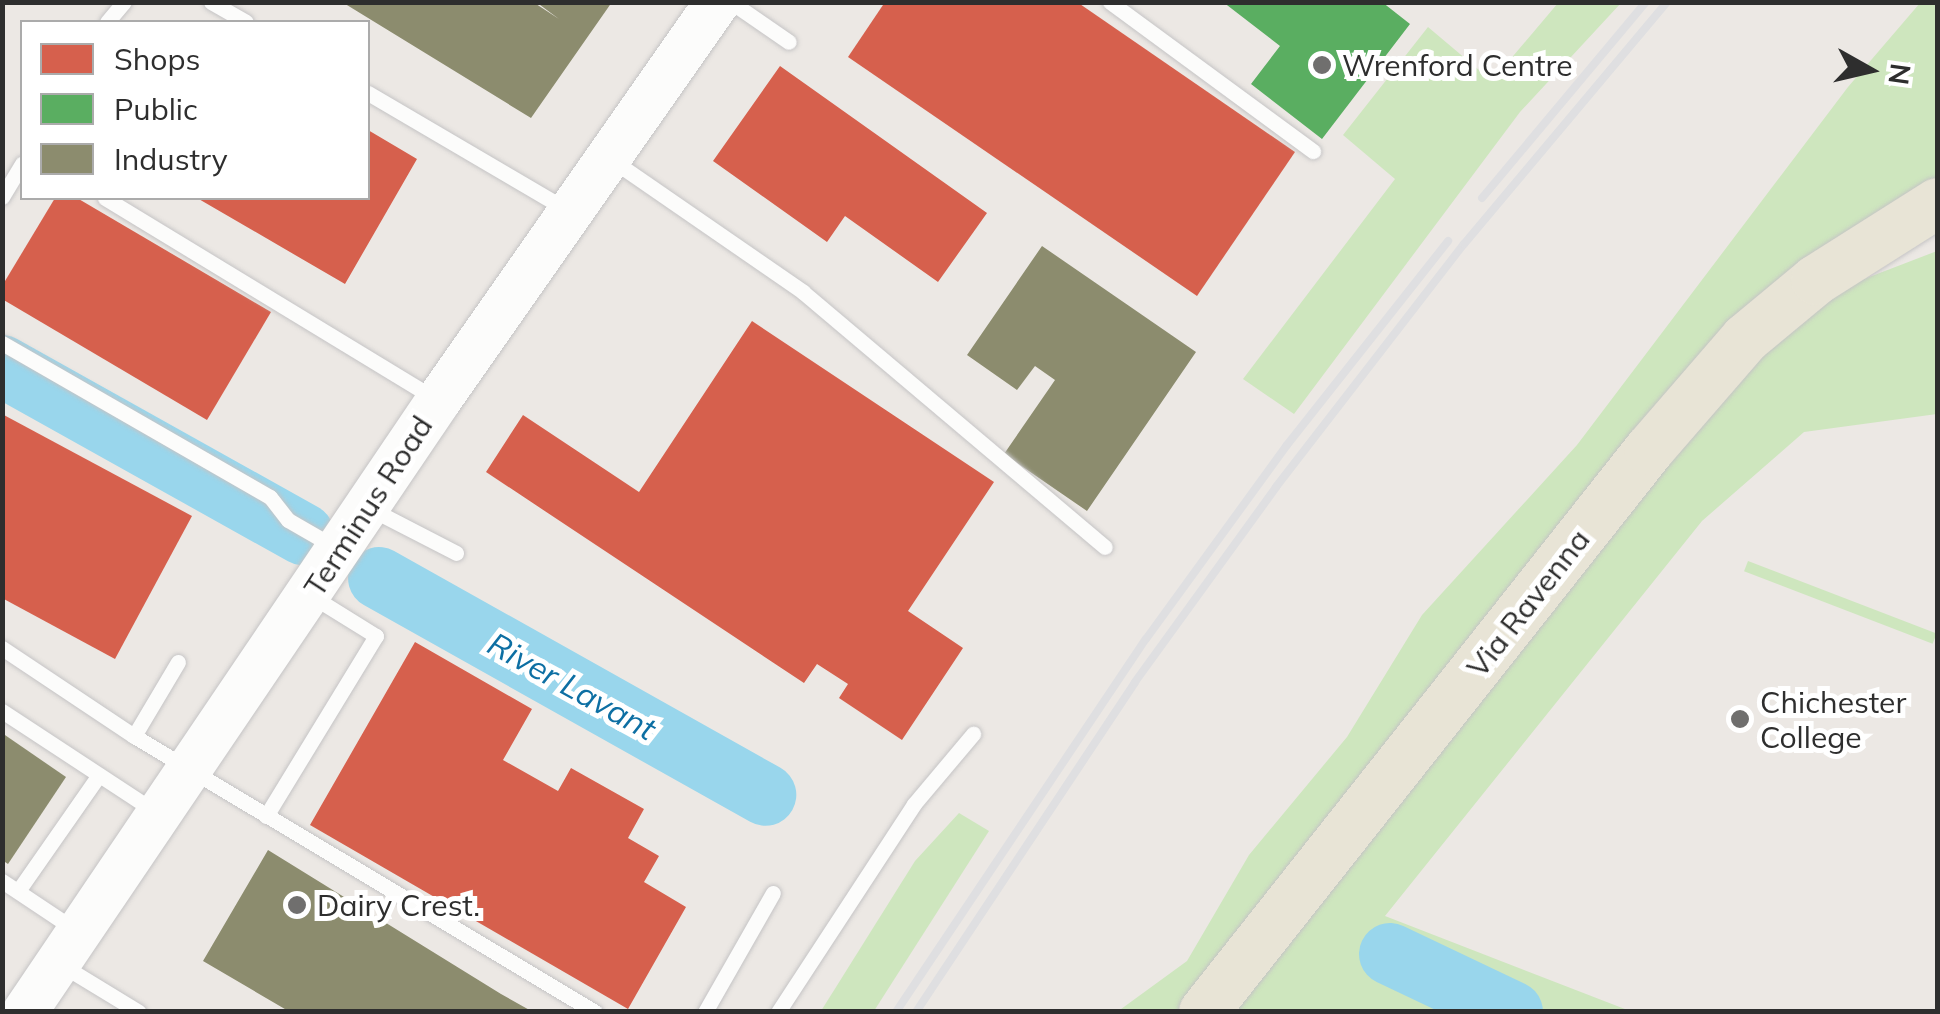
<!DOCTYPE html>
<html>
<head>
<meta charset="utf-8">
<style>
	body { margin:0 }
	#map { position:relative; width:1940px; height:1014px; overflow:hidden; background:#ece8e4; font-family:Mulish,sans-serif }
	div>[style] { position:absolute }
	[style*='--x'] { left:calc(var(--x)*1px); top:calc(var(--y)*1px); width:calc(var(--w)*1px); rotate:calc(var(--a)*1deg) }
	.green>* { inset:0; background:#cee6be; transform-origin:0 0 }
	.shops>* { inset:0; background:#d6604d }
	.public>* { inset:0; background:#5aae61 }
	.industry>* { inset:0; background:#8c8c6e }
	.river>* { height:62px; margin:-31px; padding:0 31px; transform-origin:31px; border-radius:31px; background:#99d6ec }
	.roads { filter:drop-shadow(0 0 2px #c5c4c5) drop-shadow(0 0 2px #c5c4c5) }
	.lane>* { height:15px; margin:-7.5px; padding:0 7.5px; transform-origin:7.5px; border-radius:7.5px; background:#fcfcfb }
	.secondary>* { height:45px; margin:-22.5px; padding:0 22.5px; transform-origin:22.5px; border-radius:22.5px; background:#fcfcfb }
	.primary>* { height:50px; margin:-25px; padding:0 25px; transform-origin:25px; border-radius:25px; background:#e8e4d6 }
	.rail>* { height:8px; margin:-4px; padding:0 4px; transform-origin:4px; border-radius:4px; background:#dfdfe1 }
	.dots>* { width:28px; height:28px; translate:-50% -50%; box-sizing:border-box; border:5px solid #fff; border-radius:50% }
	span { translate:-50% -50%; white-space:nowrap; text-align:center; line-height:1.15; -webkit-text-stroke:10px #fff; paint-order:stroke }
	.poi-label { font-size:30px; color:#2e2e2e }
	.left { translate:0 -50%; text-align:left }
	.street-label { font-size:30px; color:#2e2e2e }
	.water-label { font-size:32px; color:#0d6fa3; font-style:italic }
	.frame { position:absolute; inset:0; border:5px solid #2e2e2e; pointer-events:none }
	.legend { position:absolute; left:20px; top:20px; width:350px; height:180px; box-sizing:border-box; background:#fff; border:2px solid #ababab; margin:0; padding:12px 18px; list-style:none; font-size:30px; color:#2e2e2e }
	.legend li { display:flex; align-items:center; gap:20px; height:50px }
	.legend b { width:50px; border:2px solid #ababab }
	.north { position:absolute; left:1820px; top:20px; width:100px; height:100px; -webkit-text-stroke:8px #fff; paint-order:stroke; rotate:98deg; font-size:28px; font-weight:700; line-height:40px; text-align:center; color:#2e2e2e }
	.north::after { content:''; display:block; margin:auto; width:35px; height:45px; background:#2e2e2e; clip-path:polygon(50% 0,100% 100%,50% 72%,0 100%) }
</style>
</head>
<body>
<div id="map">
	<div class="green">
		<i style="clip-path:polygon(1558px 3px,1621px 3px,1520px 112px,1294px 414px,1243px 379px,1395px 179px,1343px 135px,1428px 27px,1492px 81px)"></i>
		<i style="clip-path:polygon(1920px 3px,1937px 3px,1937px 186px,1809px 268px,1182px 1011px,1117px 1012px,1187px 961px,1249px 855px,1347px 737px,1422px 615px,1577px 445px,1848px 87px)"></i>
		<i style="clip-path:polygon(1937px 251px,1937px 414px,1804px 432px,1702px 521px,1385px 916px,1630px 1011px,1226px 1012px,1752px 354px,1825px 294px)"></i>
		<i style="left:1748px;top:561px;width:202px;height:11px;rotate:21deg"></i>
		<i style="clip-path:polygon(959px 813px,989px 831px,874px 1011px,821px 1011px,915px 861px)"></i>
	</div>
	<div class="shops">
		<i style="clip-path:polygon(885px 2px,1077px 2px,1295px 152px,1197px 296px,848px 57px)"></i>
		<i style="clip-path:polygon(780px 66px,987px 213px,938px 282px,845px 216px,827px 242px,713px 161px)"></i>
		<i style="clip-path:polygon(368px 130px,417px 159px,345px 284px,197px 198px,368px 198px)"></i>
		<i style="clip-path:polygon(55px 198px,77px 198px,271px 312px,207px 420px,2px 299px,2px 286px)"></i>
		<i style="clip-path:polygon(752px 321px,994px 482px,908px 611px,963px 648px,902px 740px,839px 698px,848px 684px,817px 664px,804px 683px,486px 472px,523px 415px,639px 492px)"></i>
		<i style="clip-path:polygon(2px 414px,192px 516px,115px 659px,2px 598px)"></i>
		<i style="clip-path:polygon(415px 642px,532px 709px,503px 760px,558px 791px,571px 768px,644px 809px,628px 838px,659px 856px,644px 882px,686px 907px,628px 1009px,310px 825px)"></i>
	</div>
	<div class="public">
		<i style="clip-path:polygon(1223px 2px,1382px 2px,1410px 24px,1322px 139px,1251px 84px,1280px 46px)"></i>
	</div>
	<div class="industry">
		<i style="clip-path:polygon(342px 2px,533px 2px,559px 19px,536px 2px,612px 2px,531px 118px)"></i>
		<i style="clip-path:polygon(1042px 246px,1196px 352px,1087px 511px,1004px 454px,1055px 380px,1035px 366px,1017px 390px,967px 355px)"></i>
		<i style="clip-path:polygon(2px 733px,66px 777px,8px 864px,2px 860px)"></i>
		<i style="clip-path:polygon(268px 850px,501px 994px,533px 1012px,290px 1012px,203px 961px)"></i>
	</div>
	<div class="river">
		<i style="--x:2;--y:366;--w:345;--a:29.2"></i>
		<i style="--x:379;--y:578;--w:443;--a:29.3"></i>
		<i style="--x:1390;--y:954;--w:135;--a:25.4"></i>
	</div>
	<div class="roads">
		<div class="lane">
			<i style="--x:211;--y:2;--w:40;--a:29.7"></i>
			<i style="--x:731;--y:2;--w:70;--a:34.6"></i>
			<i style="--x:1110;--y:2;--w:252;--a:36.3"></i>
			<i style="--x:107;--y:22;--w:26;--a:-50"></i>
			<i style="--x:368;--y:93;--w:233;--a:30.4"></i>
			<i style="--x:612;--y:160;--w:232;--a:34.6"></i>
			<i style="--x:803;--y:292;--w:395;--a:40.2"></i>
			<i style="--x:2;--y:197;--w:39;--a:-59"></i>
			<i style="--x:105;--y:198;--w:385;--a:31.3"></i>
			<i style="--x:2;--y:343;--w:309;--a:29.9"></i>
			<i style="--x:270;--y:497;--w:29;--a:52"></i>
			<i style="--x:288;--y:520;--w:54;--a:29.9"></i>
			<i style="--x:369;--y:508;--w:98;--a:27.3"></i>
			<i style="--x:2;--y:648;--w:159;--a:33.7"></i>
			<i style="--x:134;--y:736;--w:86;--a:-59.3"></i>
			<i style="--x:2;--y:711;--w:184;--a:33.3"></i>
			<i style="--x:134;--y:736;--w:537;--a:30.91"></i>
			<i style="--x:266;--y:816;--w:211;--a:-58.6"></i>
			<i style="--x:376;--y:636;--w:78;--a:-148.2"></i>
			<i style="--x:2;--y:881;--w:87;--a:33.7"></i>
			<i style="--x:18;--y:891;--w:141;--a:-55.1"></i>
			<i style="--x:60;--y:964;--w:92;--a:31.3"></i>
			<i style="--x:705;--y:1012;--w:137;--a:-60.3"></i>
			<i style="--x:778;--y:1012;--w:249;--a:-56.8"></i>
			<i style="--x:914;--y:804;--w:92;--a:-49.9"></i>
		</div>
		<div class="secondary">
			<i style="--x:24;--y:1012;--w:739;--a:-55.92"></i>
			<i style="--x:438;--y:400;--w:486;--a:-55"></i>
		</div>
		<div class="primary">
			<i style="--x:1204;--y:1012;--w:717;--a:-51.63"></i>
			<i style="--x:1649;--y:450;--w:147;--a:-49.1"></i>
			<i style="--x:1745;--y:339;--w:92;--a:-39.7"></i>
			<i style="--x:1816;--y:280;--w:144;--a:-32.3"></i>
		</div>
	</div>
	<div class="rail">
		<i style="--x:1482;--y:198;--w:256;--a:-50.1"></i>
		<i style="--x:896;--y:1012;--w:449;--a:-56.2"></i>
		<i style="--x:1146;--y:639;--w:240;--a:-54"></i>
		<i style="--x:1287;--y:445;--w:260;--a:-51.7"></i>
		<i style="--x:916;--y:1012;--w:396;--a:-56.4"></i>
		<i style="--x:1135;--y:682;--w:241;--a:-54.1"></i>
		<i style="--x:1276;--y:487;--w:307;--a:-52.3"></i>
		<i style="--x:1464;--y:244;--w:316;--a:-50"></i>
	</div>
	<div class="dots">
		<i style="left:1322px;top:65px;background:#706f6e"></i>
		<i style="left:1740px;top:719px;background:#706f6e"></i>
		<i style="left:297px;top:905px;background:#706f6e"></i>
	</div>
	<div class="poi-label">
		<span class="left" style="left:1342px;top:65px">Wrenford Centre</span>
		<span class="left" style="left:1760px;top:719px">Chichester<br>College</span>
		<span class="left" style="left:317px;top:905px">Dairy Crest.</span>
	</div>
	<div class="street-label">
		<span style="left:368px;top:506px;rotate:-57deg">Terminus Road</span>
		<span style="left:1528px;top:603px;rotate:-52deg">Via Ravenna</span>
	</div>
	<div class="water-label">
		<span style="left:572px;top:686px;rotate:29deg">River Lavant</span>
	</div>
	<div class="frame"></div>
	<ul class="legend">
	<li><b style="height:28px;background:#d6604d"></b>Shops</li>
	<li><b style="height:28px;background:#5aae61"></b>Public</li>
	<li><b style="height:28px;background:#8c8c6e"></b>Industry</li>
	</ul>
	<div class="north">N</div>
</div>
</body>
</html>
